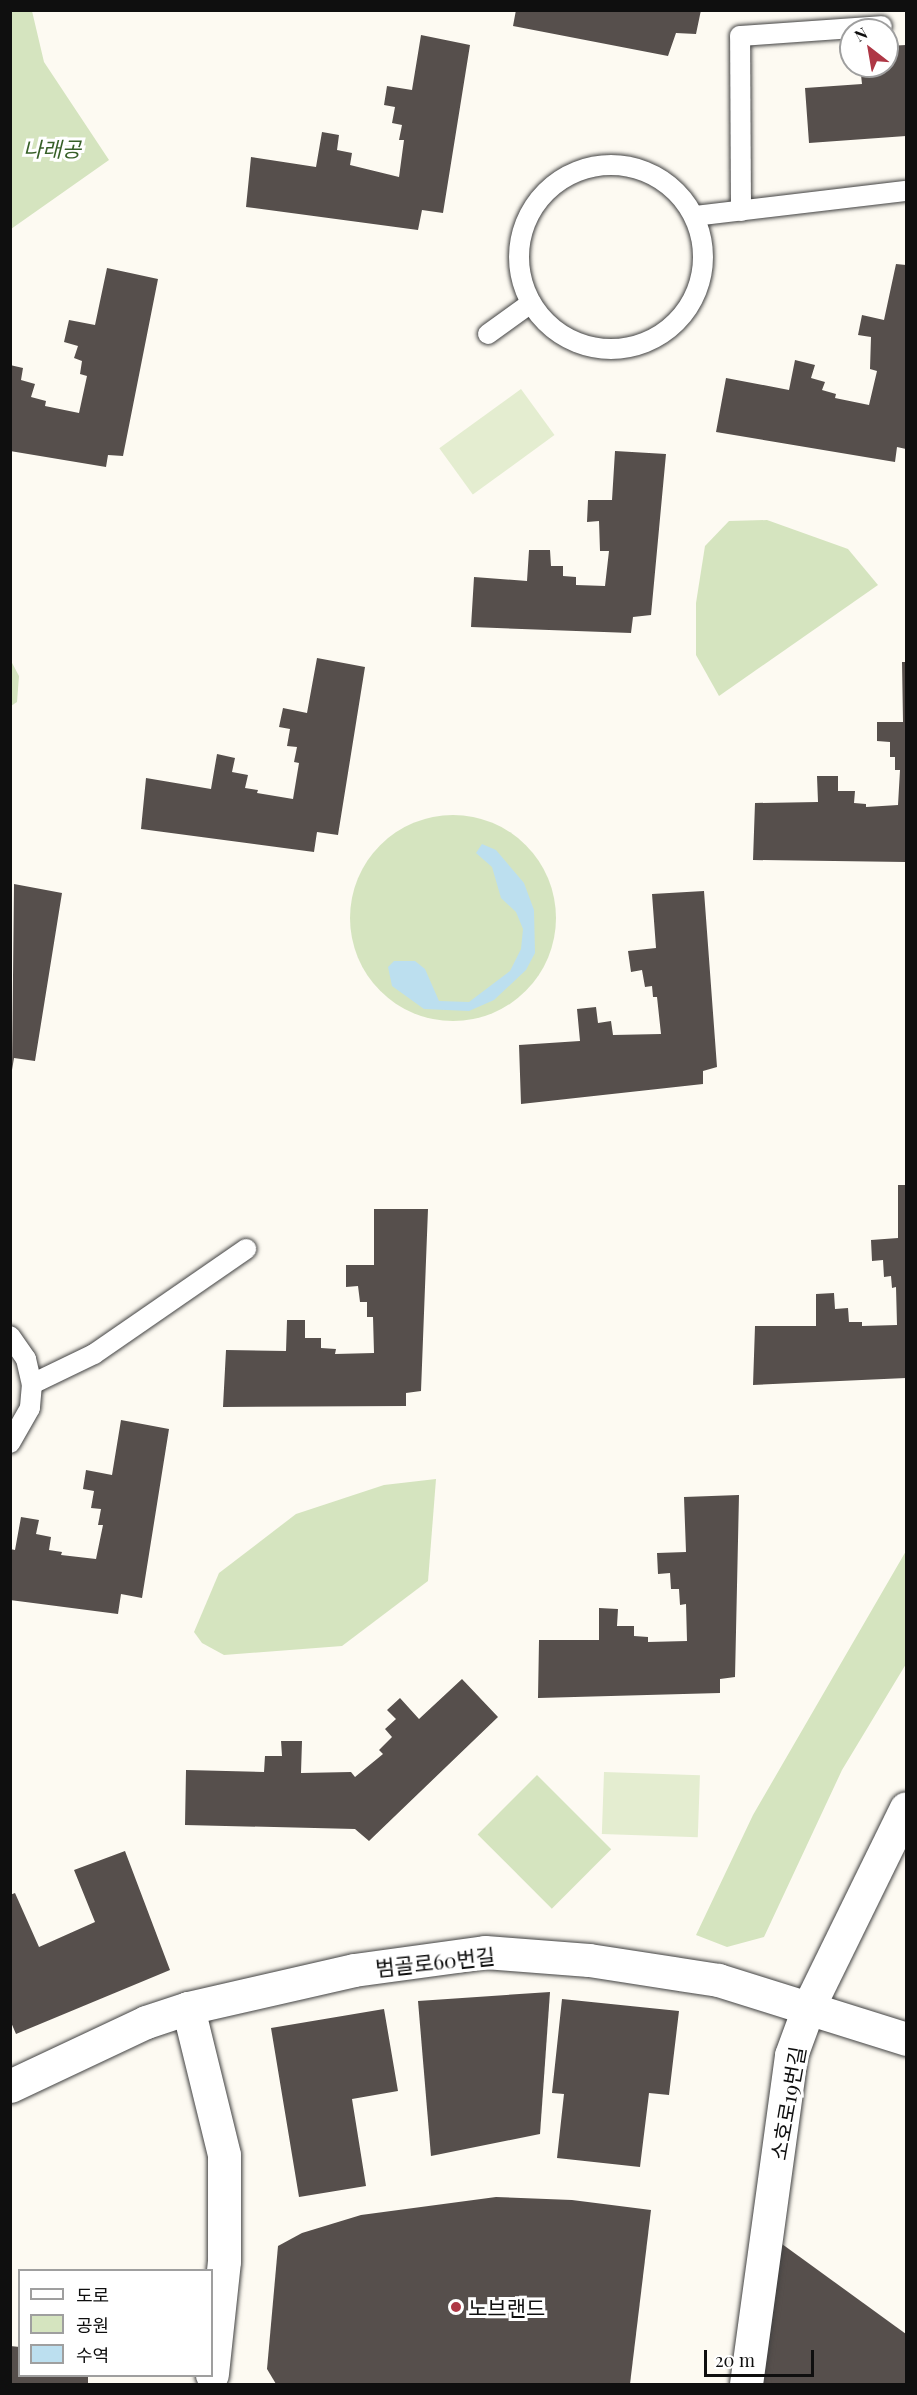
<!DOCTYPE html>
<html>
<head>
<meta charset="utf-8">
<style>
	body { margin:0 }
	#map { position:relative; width:917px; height:2395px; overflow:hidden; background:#fdfaf2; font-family:"Playfair Display","Noto Sans KR",serif }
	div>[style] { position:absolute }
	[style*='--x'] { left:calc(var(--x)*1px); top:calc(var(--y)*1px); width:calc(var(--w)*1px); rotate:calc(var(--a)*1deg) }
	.green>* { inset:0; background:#d5e4bf; transform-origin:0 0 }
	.round { border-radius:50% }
	.pitch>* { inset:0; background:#e4edd0; transform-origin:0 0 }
	.water>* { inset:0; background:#bcdfef }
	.building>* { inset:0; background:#564f4c }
	.roads { filter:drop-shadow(0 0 2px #424242) drop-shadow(0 0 2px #424242) }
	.lane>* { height:20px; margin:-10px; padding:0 10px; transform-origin:10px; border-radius:10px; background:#fff }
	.lane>.ring { margin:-10px; padding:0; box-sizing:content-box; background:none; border:20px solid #fff; border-radius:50% }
	.street>* { height:33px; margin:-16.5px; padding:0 16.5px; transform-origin:16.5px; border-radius:16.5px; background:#fff }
	.dots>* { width:16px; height:16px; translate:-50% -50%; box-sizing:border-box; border:3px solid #fff; border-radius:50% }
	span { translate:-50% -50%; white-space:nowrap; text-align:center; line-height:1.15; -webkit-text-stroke:6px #fff; paint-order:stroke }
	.park-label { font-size:21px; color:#365f27; font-style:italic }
	.street-label { font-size:21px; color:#0f0f0f }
	.poi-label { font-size:21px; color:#0f0f0f }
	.left { translate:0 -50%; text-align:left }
	.frame { position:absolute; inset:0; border:12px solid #0f0f0f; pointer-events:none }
	.legend { position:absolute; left:18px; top:2269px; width:195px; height:108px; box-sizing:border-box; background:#fff; border:2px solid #9f9f9f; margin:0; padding:8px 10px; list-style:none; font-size:18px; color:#0f0f0f }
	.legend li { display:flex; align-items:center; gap:12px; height:30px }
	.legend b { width:30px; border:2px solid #9f9f9f }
	.north { position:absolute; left:839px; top:18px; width:60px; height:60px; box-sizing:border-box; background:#fff; border:2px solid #9f9f9f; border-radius:50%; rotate:329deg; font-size:16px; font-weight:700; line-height:24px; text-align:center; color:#0f0f0f }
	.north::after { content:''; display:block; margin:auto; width:21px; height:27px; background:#ae3745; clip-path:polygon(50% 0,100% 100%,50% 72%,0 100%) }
	.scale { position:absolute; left:704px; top:2350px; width:110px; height:27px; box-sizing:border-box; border:3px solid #0f0f0f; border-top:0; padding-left:8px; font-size:18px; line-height:21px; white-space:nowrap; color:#0f0f0f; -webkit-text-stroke:4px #fff; paint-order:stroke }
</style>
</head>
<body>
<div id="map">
	<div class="green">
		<i style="clip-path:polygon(11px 10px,32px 11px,44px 62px,109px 160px,11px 229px)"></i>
		<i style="clip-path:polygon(767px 520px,848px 549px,878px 585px,719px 696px,696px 655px,696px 603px,705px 546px,729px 521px)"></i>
		<i style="clip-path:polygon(11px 661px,19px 676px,17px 702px,11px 706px)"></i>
		<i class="round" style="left:350px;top:815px;width:206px;height:206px"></i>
		<i style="clip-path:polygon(436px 1479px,428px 1581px,342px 1646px,224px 1655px,202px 1643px,194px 1632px,219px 1573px,296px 1514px,384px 1485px)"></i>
		<i style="clip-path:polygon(906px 1551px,906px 1664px,842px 1770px,764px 1937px,727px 1947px,696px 1935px,753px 1815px)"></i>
		<i style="left:537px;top:1775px;width:105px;height:84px;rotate:45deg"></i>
	</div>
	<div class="pitch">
		<i style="left:521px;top:389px;width:57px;height:101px;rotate:54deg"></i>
		<i style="left:604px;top:1772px;width:96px;height:62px;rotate:2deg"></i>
	</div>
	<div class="water">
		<i style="clip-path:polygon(482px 844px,496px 850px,524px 883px,534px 910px,535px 953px,526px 970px,494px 1000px,469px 1011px,424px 1009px,392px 986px,388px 967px,394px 961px,415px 961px,425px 969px,439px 1001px,469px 1002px,510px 971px,521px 949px,523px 929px,516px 912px,501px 898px,492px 867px,476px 853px)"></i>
	</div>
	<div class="building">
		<i style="clip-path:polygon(516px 10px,701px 10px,696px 34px,676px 33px,668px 56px,513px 26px)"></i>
		<i style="clip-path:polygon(421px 35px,470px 45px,443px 213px,422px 210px,418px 230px,246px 207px,251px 157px,316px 167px,322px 132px,339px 135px,337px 150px,352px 153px,350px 165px,399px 177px,404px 140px,399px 140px,402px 125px,392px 123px,395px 107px,384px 105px,387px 86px,412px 90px)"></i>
		<i style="clip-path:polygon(906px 45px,906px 136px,809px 143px,805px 88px,862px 84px,860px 66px,887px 66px,887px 46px)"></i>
		<i style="clip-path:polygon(896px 264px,906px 265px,906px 449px,897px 447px,895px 462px,716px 432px,726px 378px,789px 390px,795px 360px,815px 365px,811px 378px,825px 382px,822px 390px,836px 394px,835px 398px,869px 405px,877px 371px,870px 369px,871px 337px,858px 335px,862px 315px,884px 320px)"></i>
		<i style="clip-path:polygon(107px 268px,158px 279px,123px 456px,108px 455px,106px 467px,10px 451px,10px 365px,23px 368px,21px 380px,35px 384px,31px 397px,46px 401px,45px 406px,79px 413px,87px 376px,80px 374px,82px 361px,74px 358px,78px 346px,64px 342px,69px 320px,95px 325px)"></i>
		<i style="clip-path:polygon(615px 451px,666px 454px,651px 615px,633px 617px,631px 633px,471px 627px,474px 577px,527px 581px,529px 550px,550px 550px,551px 566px,563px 566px,563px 576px,576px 577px,576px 585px,605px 586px,609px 551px,600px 551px,599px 521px,587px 522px,588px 500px,612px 500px)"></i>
		<i style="clip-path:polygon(317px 658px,365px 667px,338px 835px,317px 832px,314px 852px,141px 829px,146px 778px,211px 789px,217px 754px,235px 758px,232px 772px,248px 775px,245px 788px,258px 790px,257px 793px,293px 799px,299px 763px,294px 762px,297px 747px,287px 746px,290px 729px,279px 727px,283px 708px,307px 713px)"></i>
		<i style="clip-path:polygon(902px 662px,906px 662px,906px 862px,753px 860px,755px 803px,818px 802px,817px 776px,838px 776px,838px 791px,855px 791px,854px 803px,866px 804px,866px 807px,898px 805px,900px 770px,895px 770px,895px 757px,890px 757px,890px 742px,877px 741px,877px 722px,903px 722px)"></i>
		<i style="clip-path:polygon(14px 884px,62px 893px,35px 1061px,14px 1058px,12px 1070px)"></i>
		<i style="clip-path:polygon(704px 891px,717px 1067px,703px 1071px,703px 1084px,521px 1104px,519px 1045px,580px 1041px,577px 1009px,596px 1007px,598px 1023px,611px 1021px,613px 1035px,661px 1034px,657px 997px,653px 997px,652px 986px,645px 987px,642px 970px,631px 972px,628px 951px,656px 948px,652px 894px)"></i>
		<i style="clip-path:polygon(898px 1185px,906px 1185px,906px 1378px,753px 1385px,755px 1326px,816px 1326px,816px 1294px,834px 1293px,835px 1309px,848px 1308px,849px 1322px,862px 1322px,862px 1326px,897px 1325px,896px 1287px,892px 1288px,891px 1276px,884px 1277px,883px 1260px,872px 1261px,871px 1240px,898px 1238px)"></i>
		<i style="clip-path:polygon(374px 1209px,428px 1209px,421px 1391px,406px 1393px,406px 1406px,223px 1407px,226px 1350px,286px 1351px,287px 1320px,305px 1320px,305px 1338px,321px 1338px,321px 1348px,336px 1349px,335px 1354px,374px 1353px,373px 1317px,367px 1317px,367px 1302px,360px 1302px,358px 1286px,346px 1287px,346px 1265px,374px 1265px)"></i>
		<i style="clip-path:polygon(121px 1420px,169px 1429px,142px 1598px,121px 1594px,118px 1614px,10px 1600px,10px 1549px,15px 1550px,21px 1517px,39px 1520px,36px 1534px,51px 1537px,49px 1550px,62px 1552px,61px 1555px,96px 1559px,103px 1525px,98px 1525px,101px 1509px,91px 1508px,94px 1491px,83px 1489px,86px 1470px,112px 1475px)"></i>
		<i style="clip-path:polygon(739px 1495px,735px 1677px,720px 1679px,720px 1693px,538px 1698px,539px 1640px,599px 1640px,599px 1608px,618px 1609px,617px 1626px,634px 1626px,634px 1636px,648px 1637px,648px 1642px,687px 1641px,686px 1604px,680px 1605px,679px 1589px,671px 1589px,670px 1573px,658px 1574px,657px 1553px,686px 1552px,684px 1497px)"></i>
		<i style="clip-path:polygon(462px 1679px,498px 1717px,369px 1841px,355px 1829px,185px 1825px,186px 1770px,264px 1772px,265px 1756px,282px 1756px,281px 1741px,302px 1741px,301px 1773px,351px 1772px,355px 1777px,383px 1754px,379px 1750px,392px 1737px,385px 1729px,396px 1719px,387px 1710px,400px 1698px,419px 1719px)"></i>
		<i style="clip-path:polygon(125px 1851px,170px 1970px,16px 2034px,10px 2020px,10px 1895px,15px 1893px,39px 1947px,95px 1922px,74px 1870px)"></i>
		<i style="clip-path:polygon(550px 1992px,540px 2134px,431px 2156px,418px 2001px)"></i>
		<i style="clip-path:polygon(562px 1999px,679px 2011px,669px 2095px,649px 2093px,640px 2167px,557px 2158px,564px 2094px,552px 2093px)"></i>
		<i style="clip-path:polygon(384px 2009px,398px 2091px,352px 2099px,366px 2186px,299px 2197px,271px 2028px)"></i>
		<i style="clip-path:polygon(496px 2197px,572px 2200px,651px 2210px,630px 2384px,276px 2384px,267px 2369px,278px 2246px,302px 2233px,361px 2215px)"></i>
		<i style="clip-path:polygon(782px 2244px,906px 2334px,906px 2384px,763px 2384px)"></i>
		<i style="clip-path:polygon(10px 2346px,20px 2347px,20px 2376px,88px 2376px,88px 2383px,92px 2384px,10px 2384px)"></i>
	</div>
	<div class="roads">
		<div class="lane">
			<i class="ring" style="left:519px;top:165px;width:164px;height:164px"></i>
			<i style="--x:741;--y:211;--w:175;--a:-90.3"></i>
			<i style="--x:740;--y:36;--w:142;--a:-4"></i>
			<i style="--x:695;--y:216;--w:212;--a:-6.8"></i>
			<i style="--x:488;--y:334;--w:53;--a:-35.8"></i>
			<i style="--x:10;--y:1336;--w:28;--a:55"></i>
			<i style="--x:26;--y:1359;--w:26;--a:77"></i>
			<i style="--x:32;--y:1384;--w:24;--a:95"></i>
			<i style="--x:30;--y:1408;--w:40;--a:119.7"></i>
			<i style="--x:32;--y:1384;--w:69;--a:-25.8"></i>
			<i style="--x:94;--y:1354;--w:185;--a:-34.6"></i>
		</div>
		<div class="street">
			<i style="--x:188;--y:2008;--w:151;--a:76.2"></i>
			<i style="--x:224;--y:2155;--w:106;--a:90"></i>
			<i style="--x:224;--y:2261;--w:114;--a:96.1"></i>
			<i style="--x:10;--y:2086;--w:150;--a:-25.2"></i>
			<i style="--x:146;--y:2022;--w:44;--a:-18.4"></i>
			<i style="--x:188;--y:2008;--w:170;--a:-12.9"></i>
			<i style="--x:354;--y:1970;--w:132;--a:-7.8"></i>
			<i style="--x:485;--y:1952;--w:104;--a:4.4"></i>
			<i style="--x:589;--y:1960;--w:131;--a:8.8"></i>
			<i style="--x:718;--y:1980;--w:197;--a:17.4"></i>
			<i style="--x:746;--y:2384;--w:332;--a:-82.2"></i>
			<i style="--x:791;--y:2055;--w:52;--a:-69.8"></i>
			<i style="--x:809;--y:2006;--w:220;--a:-63.9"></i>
		</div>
	</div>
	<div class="dots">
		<i style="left:456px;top:2307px;background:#ae3745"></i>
	</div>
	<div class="park-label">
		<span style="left:52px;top:148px">나래공</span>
	</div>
	<div class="street-label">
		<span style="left:435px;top:1961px;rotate:-6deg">범골로60번길</span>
		<span style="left:787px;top:2103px;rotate:-80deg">소호로19번길</span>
	</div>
	<div class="poi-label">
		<span class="left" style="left:468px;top:2307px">노브랜드</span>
	</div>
	<div class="frame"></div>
	<ul class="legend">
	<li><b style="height:8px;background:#fff"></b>도로</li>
	<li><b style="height:16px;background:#d5e4bf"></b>공원</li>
	<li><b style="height:16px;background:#bcdfef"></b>수역</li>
	</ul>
	<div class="north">N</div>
	<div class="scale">20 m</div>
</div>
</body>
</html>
